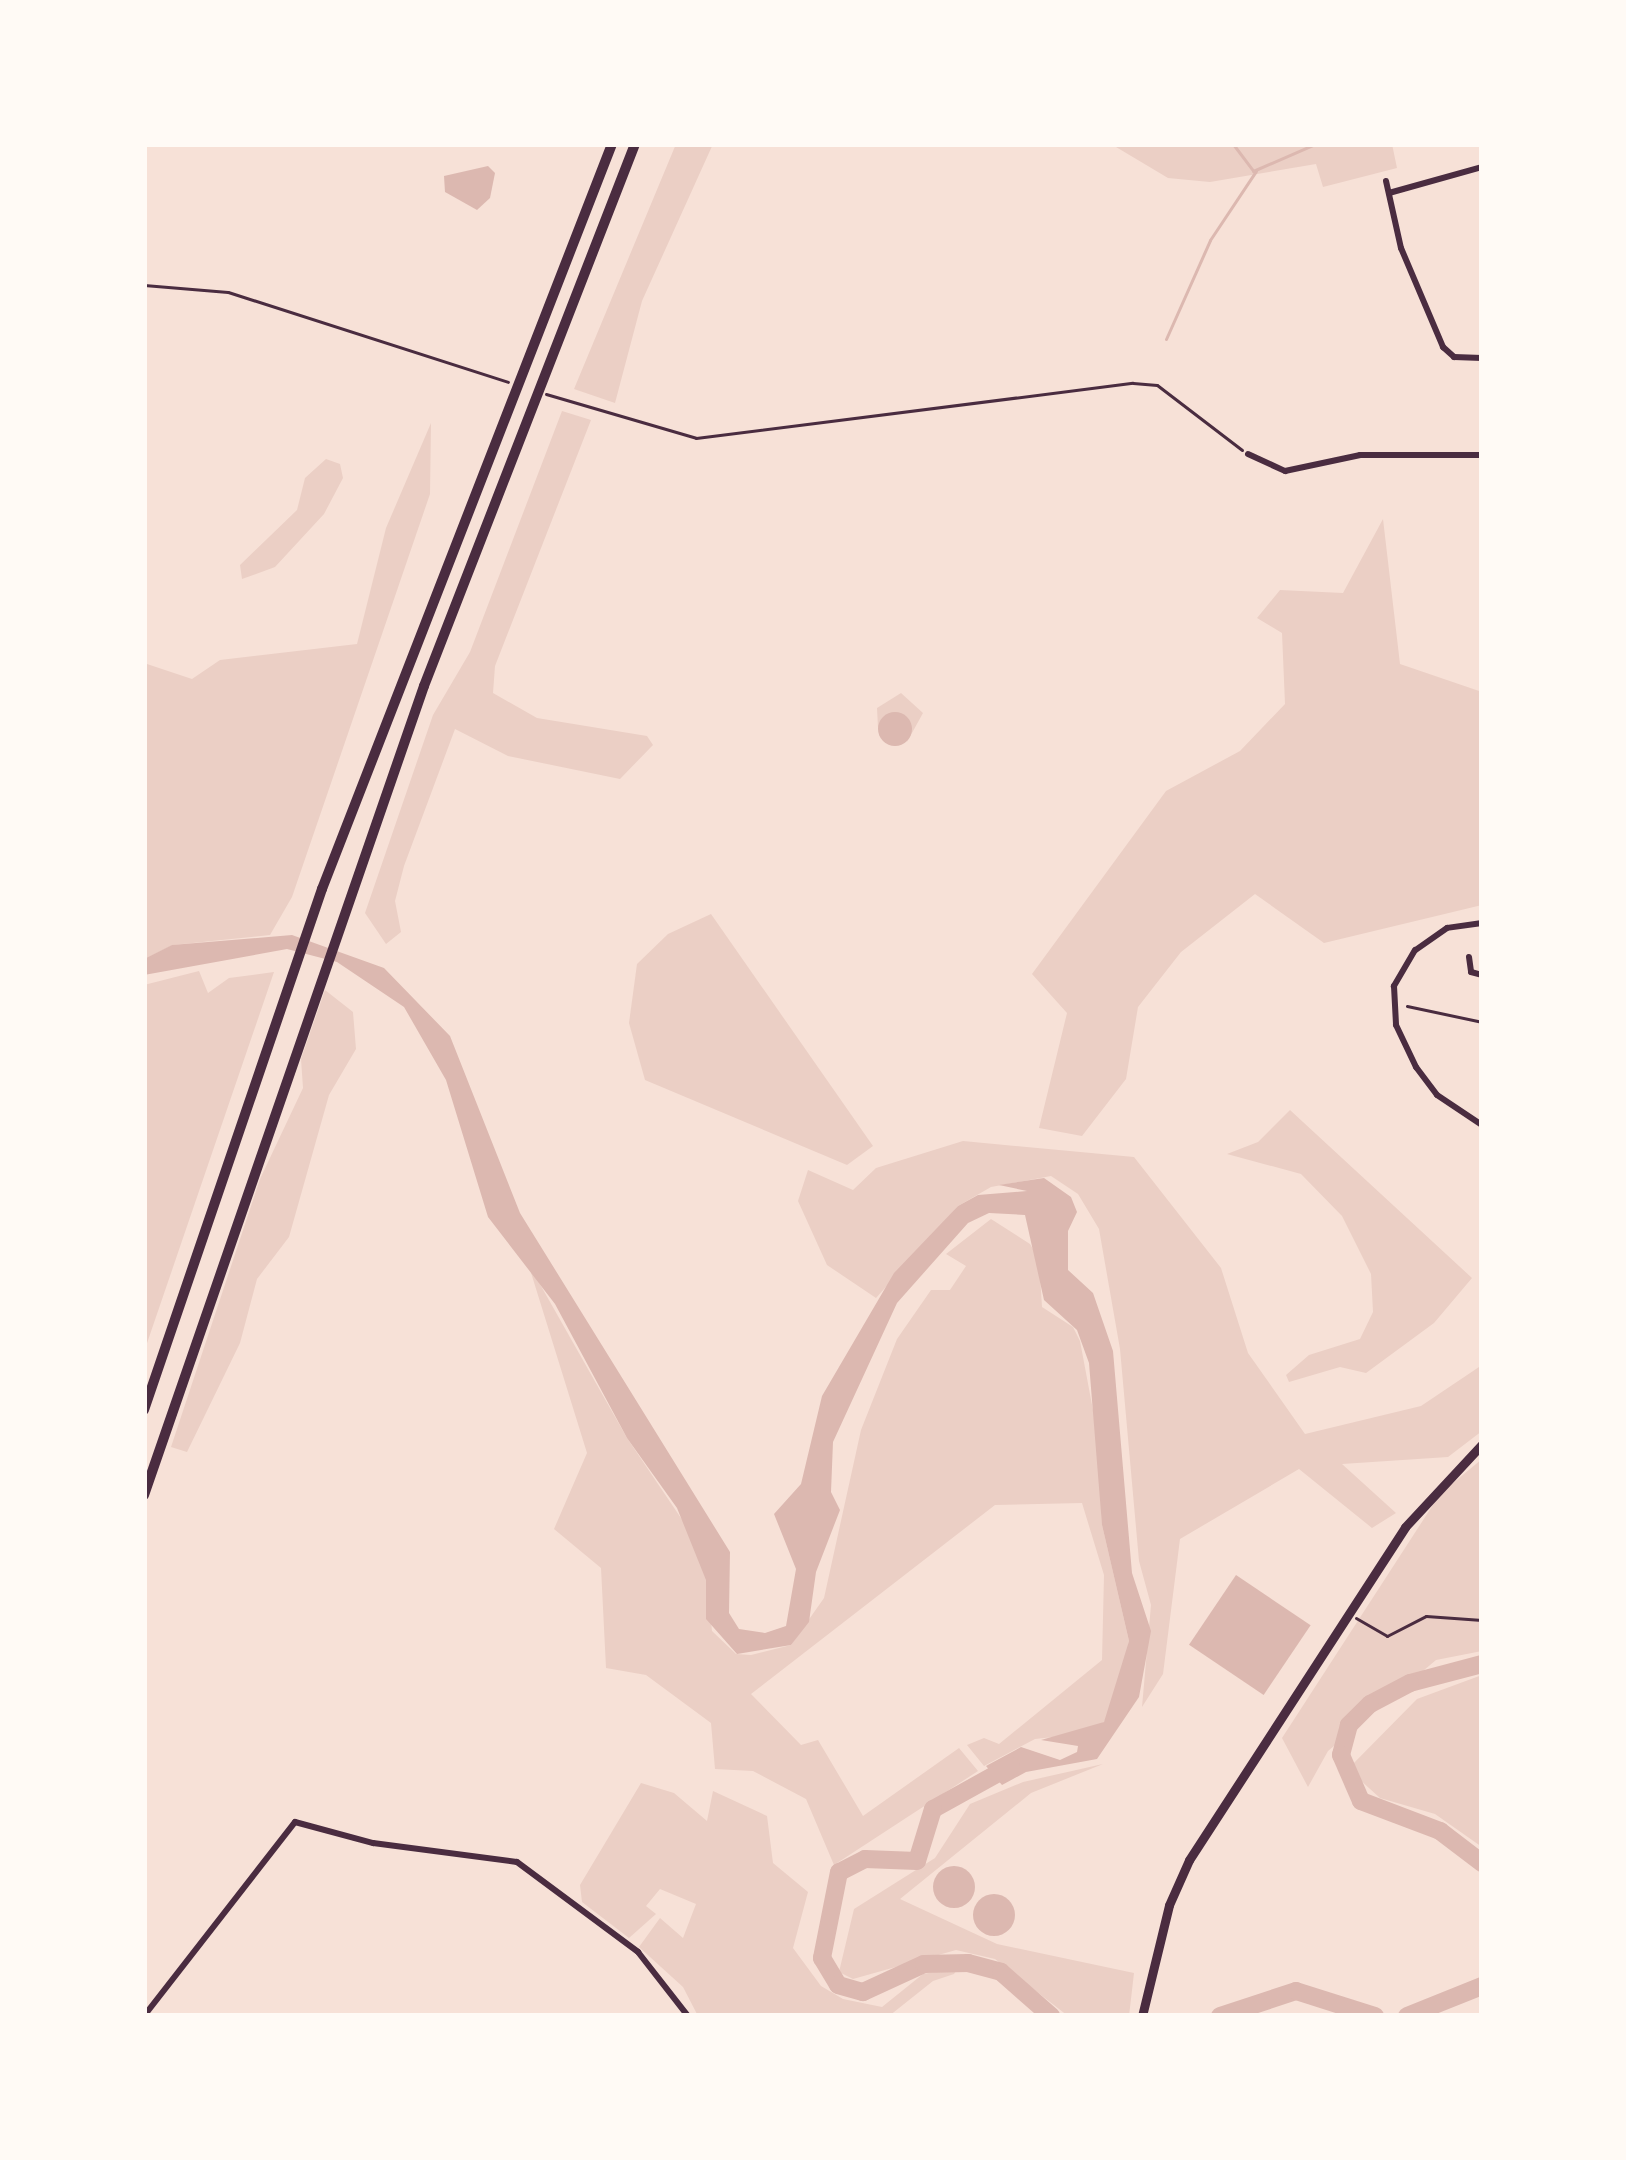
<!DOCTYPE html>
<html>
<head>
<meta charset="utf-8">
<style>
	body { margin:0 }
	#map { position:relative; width:1626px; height:2160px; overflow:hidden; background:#f7e1d7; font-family:"IBM Plex Sans",sans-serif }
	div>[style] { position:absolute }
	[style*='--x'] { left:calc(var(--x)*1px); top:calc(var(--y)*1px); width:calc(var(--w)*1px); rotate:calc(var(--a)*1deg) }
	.green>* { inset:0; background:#ebcfc5 }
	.water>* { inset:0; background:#dcb8b0; transform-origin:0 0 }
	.round { border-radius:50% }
	.stream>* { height:3px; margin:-1.5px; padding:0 1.5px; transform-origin:1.5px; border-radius:1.5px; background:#dcb8b0 }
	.river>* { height:18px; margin:-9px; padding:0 9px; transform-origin:9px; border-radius:9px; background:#dcb8b0 }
	.path>* { height:3px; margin:-1.5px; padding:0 1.5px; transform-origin:1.5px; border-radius:1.5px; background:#4a2c40 }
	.minor>* { height:6px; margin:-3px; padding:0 3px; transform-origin:3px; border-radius:3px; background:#4a2c40 }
	.trunk>* { height:9px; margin:-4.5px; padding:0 4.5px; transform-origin:4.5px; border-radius:4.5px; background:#4a2c40 }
	.motorway>* { height:10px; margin:-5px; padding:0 5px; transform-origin:5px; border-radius:5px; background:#4a2c40 }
	span { translate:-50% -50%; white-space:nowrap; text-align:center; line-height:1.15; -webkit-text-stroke:12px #fffaf5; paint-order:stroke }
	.frame { position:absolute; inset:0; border:147px solid #fffaf5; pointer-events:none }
</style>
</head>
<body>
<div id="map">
	<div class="green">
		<i style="clip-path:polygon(676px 144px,713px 144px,642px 301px,615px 403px,574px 389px)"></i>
		<i style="clip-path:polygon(1111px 144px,1392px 144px,1397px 168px,1323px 187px,1316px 164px,1210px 182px,1168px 178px)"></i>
		<i style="clip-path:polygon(562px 411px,591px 420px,495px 666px,493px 693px,537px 718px,647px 736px,653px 745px,620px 779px,508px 756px,455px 729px,404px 866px,395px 901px,401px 932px,386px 944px,365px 913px,433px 715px,470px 652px)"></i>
		<i style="clip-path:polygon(431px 423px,430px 494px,292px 897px,270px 935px,173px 945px,144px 959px,144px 663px,192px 679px,220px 660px,357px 644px,386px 528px)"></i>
		<i style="clip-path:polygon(326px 459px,340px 464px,343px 478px,324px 514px,275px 567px,242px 579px,240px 565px,297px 510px,305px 478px)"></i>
		<i style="clip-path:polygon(1383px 519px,1400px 664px,1482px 692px,1482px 905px,1324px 943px,1255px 894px,1181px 952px,1138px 1007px,1126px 1079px,1082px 1136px,1039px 1128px,1067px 1013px,1032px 974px,1166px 791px,1240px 751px,1285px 704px,1282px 633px,1257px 618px,1280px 590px,1343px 593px)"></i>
		<i style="clip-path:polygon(901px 693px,923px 713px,907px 742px,911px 723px,888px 714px,878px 728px,877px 708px)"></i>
		<i style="clip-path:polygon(711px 914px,873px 1146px,847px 1165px,645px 1080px,629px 1023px,637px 964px,668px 934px)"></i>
		<i style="clip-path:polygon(199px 971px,208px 993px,229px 978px,274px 972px,144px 1352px,144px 985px)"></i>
		<i style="clip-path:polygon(325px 990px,353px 1012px,356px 1049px,329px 1095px,289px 1237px,257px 1279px,240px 1343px,187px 1452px,171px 1447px,260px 1179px,303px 1088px,301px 1059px)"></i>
		<i style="clip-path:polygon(1290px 1110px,1472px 1278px,1434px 1323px,1366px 1373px,1340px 1367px,1289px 1382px,1286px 1375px,1309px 1355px,1360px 1339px,1373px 1312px,1371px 1274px,1342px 1216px,1301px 1174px,1227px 1154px,1258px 1142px)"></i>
		<i style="clip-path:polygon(963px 1141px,1134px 1157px,1221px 1268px,1248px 1353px,1305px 1434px,1421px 1406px,1482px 1365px,1482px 1431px,1448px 1457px,1342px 1464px,1396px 1513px,1372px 1528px,1299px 1469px,1180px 1539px,1163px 1674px,1142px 1707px,1151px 1605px,1139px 1561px,1120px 1349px,1099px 1229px,1078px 1194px,1051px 1176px,991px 1187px,958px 1206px,876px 1298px,827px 1265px,798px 1201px,808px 1170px,853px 1190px,876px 1168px)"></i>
		<i style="clip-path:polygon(991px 1219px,1030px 1244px,1039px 1259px,1042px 1307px,1073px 1327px,1080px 1341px,1099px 1442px,1102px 1525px,1129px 1641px,1117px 1701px,1104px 1722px,1081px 1734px,1035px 1739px,984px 1766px,967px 1745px,984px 1738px,999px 1744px,1102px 1660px,1104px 1575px,1082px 1503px,995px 1505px,751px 1694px,801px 1745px,818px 1740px,863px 1816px,959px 1748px,978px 1771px,834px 1865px,806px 1799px,753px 1771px,715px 1769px,711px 1723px,646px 1675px,606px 1668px,601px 1568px,554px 1529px,587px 1453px,528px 1263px,627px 1438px,687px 1527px,707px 1580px,712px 1631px,736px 1654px,751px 1655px,791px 1645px,824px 1598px,861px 1430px,897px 1339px,931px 1290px,950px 1290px,966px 1266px,946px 1254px)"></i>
		<i style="clip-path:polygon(1482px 1459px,1482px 1651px,1436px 1660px,1328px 1751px,1308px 1787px,1282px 1738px,1440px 1494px)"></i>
		<i style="clip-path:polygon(1482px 1675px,1482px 1847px,1435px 1814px,1380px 1798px,1348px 1769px,1417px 1699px)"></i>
		<i style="clip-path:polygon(1103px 1764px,1031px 1793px,900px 1899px,997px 1944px,1134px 1973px,1129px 2016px,1068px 2016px,995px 1959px,956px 1950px,853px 1979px,839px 1972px,854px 1909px,935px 1858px,970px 1804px,1023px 1782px)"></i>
		<i style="clip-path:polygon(641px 1783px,674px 1793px,707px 1821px,713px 1791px,767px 1816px,773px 1863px,808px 1892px,793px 1948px,821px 1986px,843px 1999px,882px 2007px,923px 1974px,958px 1968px,954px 1974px,933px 1981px,889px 2016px,698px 2016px,683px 1987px,639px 1947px,660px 1918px,683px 1938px,696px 1904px,660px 1889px,646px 1906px,656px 1914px,629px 1938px,582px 1902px,580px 1885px)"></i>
	</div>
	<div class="water">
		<i style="clip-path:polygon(488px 166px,495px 173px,490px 198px,477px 210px,445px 192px,444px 176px)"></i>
		<i class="round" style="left:878px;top:712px;width:34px;height:34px"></i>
		<i style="clip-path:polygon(292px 935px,384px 968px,450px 1036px,520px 1213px,730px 1552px,729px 1613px,739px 1629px,765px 1633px,786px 1626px,796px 1569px,774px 1514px,801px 1484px,822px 1396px,894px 1273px,958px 1206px,978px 1195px,1027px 1191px,999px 1185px,1044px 1178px,1071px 1197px,1077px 1212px,1068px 1231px,1068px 1270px,1093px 1293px,1113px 1351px,1132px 1573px,1151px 1631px,1139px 1697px,1097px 1759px,1026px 1772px,1002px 1785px,986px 1766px,1021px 1747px,1060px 1760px,1077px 1752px,1078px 1746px,1041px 1740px,1104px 1722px,1129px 1641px,1102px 1525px,1089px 1363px,1077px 1330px,1044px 1300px,1025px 1215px,989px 1213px,968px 1223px,897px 1303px,833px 1442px,831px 1492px,840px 1510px,816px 1572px,809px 1622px,791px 1645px,737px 1654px,706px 1619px,706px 1580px,677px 1508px,627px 1438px,555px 1304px,488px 1217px,446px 1080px,404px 1007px,337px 962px,287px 949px,144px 975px,144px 959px,172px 945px)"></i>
		<i style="left:1236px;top:1575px;width:90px;height:84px;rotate:34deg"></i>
		<i class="round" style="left:933px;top:1866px;width:42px;height:42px"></i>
		<i class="round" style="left:973px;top:1894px;width:42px;height:42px"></i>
	</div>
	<div class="stream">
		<i style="--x:1233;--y:144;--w:34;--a:53"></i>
		<i style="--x:1253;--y:171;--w:68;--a:-23.5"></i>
		<i style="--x:1166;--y:339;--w:108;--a:-66"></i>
		<i style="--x:1210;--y:240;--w:83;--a:-56.3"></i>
	</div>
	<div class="river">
		<i style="--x:1482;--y:1664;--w:74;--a:165.2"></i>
		<i style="--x:1410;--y:1683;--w:45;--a:152.3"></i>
		<i style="--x:1370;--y:1704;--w:30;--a:135"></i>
		<i style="--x:1349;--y:1725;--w:31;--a:105"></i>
		<i style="--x:1341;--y:1755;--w:50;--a:66.5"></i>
		<i style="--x:1361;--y:1801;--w:85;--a:20.8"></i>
		<i style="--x:1440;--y:1831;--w:53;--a:37.3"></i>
		<i style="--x:1011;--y:1766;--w:89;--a:151.1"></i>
		<i style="--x:933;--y:1809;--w:54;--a:107.1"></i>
		<i style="--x:917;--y:1861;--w:52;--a:-177.8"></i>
		<i style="--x:865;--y:1859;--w:29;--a:153"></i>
		<i style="--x:839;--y:1872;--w:88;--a:101.2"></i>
		<i style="--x:822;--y:1958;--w:31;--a:59"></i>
		<i style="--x:838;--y:1985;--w:26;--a:16"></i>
		<i style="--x:863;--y:1992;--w:67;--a:-24.7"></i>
		<i style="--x:924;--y:1964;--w:44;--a:-1.3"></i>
		<i style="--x:968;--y:1963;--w:34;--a:15"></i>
		<i style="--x:1001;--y:1972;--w:67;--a:41.3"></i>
		<i style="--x:1220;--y:2016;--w:80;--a:-18.2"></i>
		<i style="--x:1296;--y:1991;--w:83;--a:17.6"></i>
		<i style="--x:1407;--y:2016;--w:81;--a:-21.8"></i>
	</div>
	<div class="path">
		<i style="--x:144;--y:285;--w:84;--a:4.8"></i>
		<i style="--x:228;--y:292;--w:294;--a:17.8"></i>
		<i style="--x:546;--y:394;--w:156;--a:16.3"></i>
		<i style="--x:696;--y:438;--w:440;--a:-7.2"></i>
		<i style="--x:1133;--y:383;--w:24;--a:5"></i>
		<i style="--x:1157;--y:385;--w:107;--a:37.4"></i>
		<i style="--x:1407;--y:1006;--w:77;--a:12"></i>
		<i style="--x:1356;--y:1618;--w:36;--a:30"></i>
		<i style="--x:1387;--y:1636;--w:44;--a:-27.1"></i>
		<i style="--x:1426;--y:1616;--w:56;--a:4.1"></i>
	</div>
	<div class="minor">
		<i style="--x:1386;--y:181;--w:69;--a:77.4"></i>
		<i style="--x:1401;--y:248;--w:108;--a:67"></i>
		<i style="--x:1443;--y:347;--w:15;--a:42"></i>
		<i style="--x:1454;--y:357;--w:28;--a:2"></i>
		<i style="--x:1389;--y:193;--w:97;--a:-15.6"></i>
		<i style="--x:1248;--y:454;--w:41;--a:24.7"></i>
		<i style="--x:1285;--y:471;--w:77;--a:-12"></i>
		<i style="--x:1360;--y:455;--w:122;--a:0"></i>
		<i style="--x:1482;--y:923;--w:35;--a:172"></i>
		<i style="--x:1447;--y:928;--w:39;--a:145"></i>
		<i style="--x:1415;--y:950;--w:42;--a:120.3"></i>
		<i style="--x:1394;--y:986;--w:39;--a:87"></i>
		<i style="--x:1396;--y:1025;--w:47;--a:64.5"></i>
		<i style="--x:1416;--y:1067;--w:35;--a:53"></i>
		<i style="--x:1437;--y:1095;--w:54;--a:33.7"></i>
		<i style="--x:1469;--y:957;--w:15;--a:82"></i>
		<i style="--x:1471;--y:972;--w:11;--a:15"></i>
		<i style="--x:144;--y:2016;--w:246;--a:-52.1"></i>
		<i style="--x:295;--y:1822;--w:81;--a:15.1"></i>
		<i style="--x:373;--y:1843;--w:145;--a:7.5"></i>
		<i style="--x:517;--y:1862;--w:151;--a:36.6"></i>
		<i style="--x:638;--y:1952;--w:81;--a:52"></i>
	</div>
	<div class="trunk">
		<i style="--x:1142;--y:2016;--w:114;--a:-76.3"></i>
		<i style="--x:1169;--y:1905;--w:49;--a:-66"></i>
		<i style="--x:1189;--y:1860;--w:397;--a:-57"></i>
		<i style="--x:1405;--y:1527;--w:113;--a:-47.1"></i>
	</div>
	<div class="motorway">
		<i style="--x:144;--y:1410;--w:551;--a:-71.14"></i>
		<i style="--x:322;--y:889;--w:799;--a:-68.73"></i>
		<i style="--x:144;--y:1495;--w:856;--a:-70.91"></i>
		<i style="--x:424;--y:686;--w:582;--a:-68.73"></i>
	</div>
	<div class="frame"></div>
</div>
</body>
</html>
